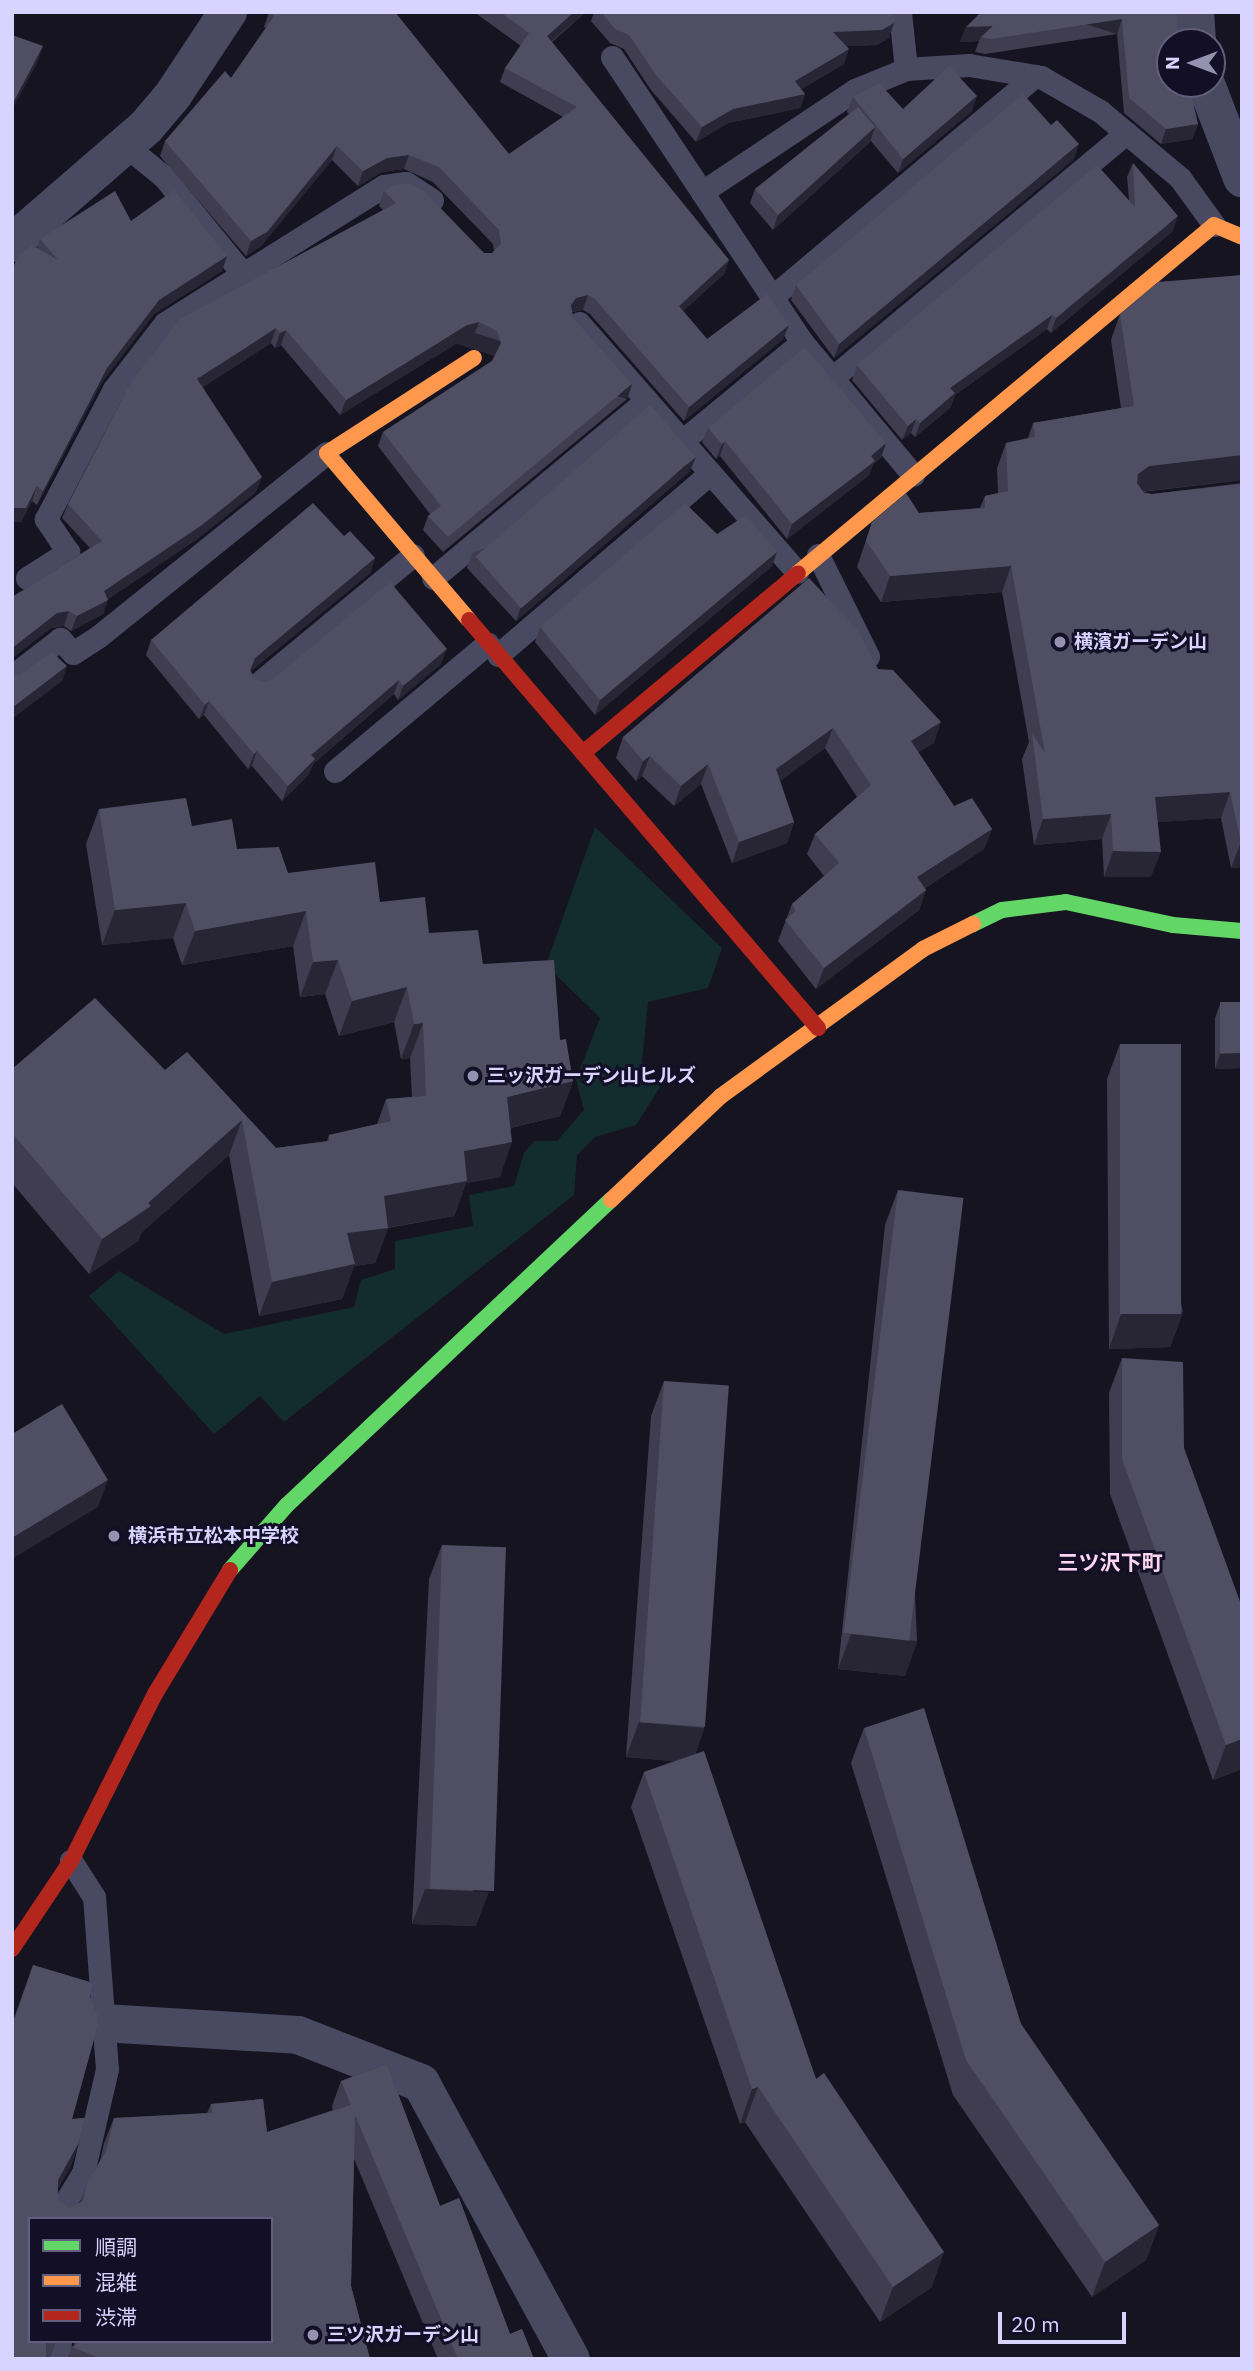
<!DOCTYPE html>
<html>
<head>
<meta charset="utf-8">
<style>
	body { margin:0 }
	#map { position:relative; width:1254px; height:2371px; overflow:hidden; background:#161421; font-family:"IBM Plex Sans","Noto Sans JP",sans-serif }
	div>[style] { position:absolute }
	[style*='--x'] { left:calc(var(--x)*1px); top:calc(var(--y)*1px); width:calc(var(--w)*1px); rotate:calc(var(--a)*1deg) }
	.green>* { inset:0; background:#132c2d }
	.lane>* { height:23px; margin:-11.5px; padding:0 11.5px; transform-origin:11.5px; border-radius:11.5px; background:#4a4962 }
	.street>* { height:38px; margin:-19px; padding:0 19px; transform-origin:19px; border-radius:19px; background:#4a4962 }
	.fast>* { height:16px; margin:-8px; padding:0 8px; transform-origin:8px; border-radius:8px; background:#63d668 }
	.slow>* { height:16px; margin:-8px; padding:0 8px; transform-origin:8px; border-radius:8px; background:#ff974d }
	.jam>* { height:16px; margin:-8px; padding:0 8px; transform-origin:8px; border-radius:8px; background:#b3261e }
	.wall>* { inset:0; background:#403d50 }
	.shaded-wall>* { inset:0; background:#282635; transform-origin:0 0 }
	.building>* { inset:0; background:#504e63; transform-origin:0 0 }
	.dots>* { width:19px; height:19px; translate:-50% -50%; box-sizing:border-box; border:4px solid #130f26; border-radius:50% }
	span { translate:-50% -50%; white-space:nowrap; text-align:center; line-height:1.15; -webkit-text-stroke:6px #130f26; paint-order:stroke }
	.poi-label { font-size:19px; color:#d9d4ff; font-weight:700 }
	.left { translate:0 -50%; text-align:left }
	.neighbourhood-label { font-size:21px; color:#ffd6f0; font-weight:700 }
	.frame { position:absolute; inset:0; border:14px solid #d9d4ff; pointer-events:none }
	.legend { position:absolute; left:28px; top:2217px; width:245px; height:126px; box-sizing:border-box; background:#130f26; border:2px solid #625e7d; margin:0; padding:9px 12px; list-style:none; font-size:21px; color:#d9d4ff }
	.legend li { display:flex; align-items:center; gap:14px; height:35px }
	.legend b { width:35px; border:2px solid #625e7d }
	.north { position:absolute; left:1156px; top:28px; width:70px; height:70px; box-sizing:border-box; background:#130f26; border:2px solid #625e7d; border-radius:50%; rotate:270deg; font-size:19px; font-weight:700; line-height:28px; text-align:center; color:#d9d4ff }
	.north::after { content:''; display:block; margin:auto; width:24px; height:32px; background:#9591b1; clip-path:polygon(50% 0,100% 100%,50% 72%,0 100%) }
	.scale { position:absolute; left:998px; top:2312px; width:128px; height:32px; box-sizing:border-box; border:4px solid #d9d4ff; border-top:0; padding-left:9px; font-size:21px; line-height:24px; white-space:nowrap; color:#d9d4ff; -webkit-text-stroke:5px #130f26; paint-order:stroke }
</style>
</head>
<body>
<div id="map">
	<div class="green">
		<i style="clip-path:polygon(595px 827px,722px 948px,708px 988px,648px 1002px,642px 1062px,660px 1087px,636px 1125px,595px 1137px,577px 1155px,574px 1195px,284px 1422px,260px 1396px,214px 1434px,89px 1296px,119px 1271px,224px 1334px,354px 1307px,361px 1280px,395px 1269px,395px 1241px,473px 1226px,469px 1195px,514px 1186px,524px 1153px,534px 1141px,557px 1141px,584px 1110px,576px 1079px,600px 1018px,546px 965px)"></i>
	</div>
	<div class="lane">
		<i style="--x:900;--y:12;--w:57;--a:84"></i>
		<i style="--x:612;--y:57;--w:162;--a:56.3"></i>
		<i style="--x:125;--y:145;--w:50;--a:39.4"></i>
		<i style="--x:164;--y:177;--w:125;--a:50.8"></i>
		<i style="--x:243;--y:274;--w:166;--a:-32"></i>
		<i style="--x:384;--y:186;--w:22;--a:-8"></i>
		<i style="--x:406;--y:183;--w:31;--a:33"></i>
		<i style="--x:771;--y:298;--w:345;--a:-40.1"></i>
		<i style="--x:579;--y:323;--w:331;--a:48.8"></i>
		<i style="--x:832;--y:378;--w:383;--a:-39.8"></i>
		<i style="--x:682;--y:441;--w:156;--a:-39.5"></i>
		<i style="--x:913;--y:475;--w:173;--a:-129.8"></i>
		<i style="--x:802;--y:342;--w:180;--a:-123.7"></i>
		<i style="--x:702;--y:192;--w:184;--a:-33.7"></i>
		<i style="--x:855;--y:90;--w:55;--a:-22.4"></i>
		<i style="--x:906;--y:69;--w:63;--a:-3.6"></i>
		<i style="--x:969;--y:65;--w:73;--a:9.5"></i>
		<i style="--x:1041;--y:77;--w:68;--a:30"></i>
		<i style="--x:1100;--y:111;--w:104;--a:39.9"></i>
		<i style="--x:1180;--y:178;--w:58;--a:54.1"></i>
		<i style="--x:818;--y:555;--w:113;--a:63.7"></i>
		<i style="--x:27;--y:578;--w:49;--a:-32.4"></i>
		<i style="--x:68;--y:552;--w:40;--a:-124"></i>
		<i style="--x:46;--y:519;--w:147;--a:-62.4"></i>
		<i style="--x:114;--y:389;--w:83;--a:-52.3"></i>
		<i style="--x:165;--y:323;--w:92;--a:-32.1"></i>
		<i style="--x:433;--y:578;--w:278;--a:-39.8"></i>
		<i style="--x:498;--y:655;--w:279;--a:-40.6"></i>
		<i style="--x:12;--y:676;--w:61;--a:-37.6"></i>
		<i style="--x:60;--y:639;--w:19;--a:47"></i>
		<i style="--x:73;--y:653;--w:31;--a:-33"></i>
		<i style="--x:99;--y:636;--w:292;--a:-38.8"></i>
		<i style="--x:259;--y:683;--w:200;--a:-39.7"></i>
		<i style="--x:335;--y:771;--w:199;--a:-39.9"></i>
		<i style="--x:62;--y:2219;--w:13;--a:-86"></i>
		<i style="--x:63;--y:2206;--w:39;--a:-59"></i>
		<i style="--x:83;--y:2173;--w:107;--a:-77"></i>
		<i style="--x:107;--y:2069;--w:172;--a:-94.3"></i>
		<i style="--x:94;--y:1897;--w:43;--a:-122.6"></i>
		<i style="--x:59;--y:2359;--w:18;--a:-87"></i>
	</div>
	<div class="street">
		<i style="--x:1195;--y:12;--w:30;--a:86"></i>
		<i style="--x:1206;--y:84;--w:101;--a:69"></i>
		<i style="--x:12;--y:243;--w:177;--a:-40.9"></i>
		<i style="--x:146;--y:127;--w:42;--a:-49.8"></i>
		<i style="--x:173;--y:95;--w:100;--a:-56.5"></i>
		<i style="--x:103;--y:2023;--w:195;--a:3.5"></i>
		<i style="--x:298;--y:2035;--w:132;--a:21.3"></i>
		<i style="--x:421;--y:2083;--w:314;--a:61.5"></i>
	</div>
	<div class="fast">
		<i style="--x:973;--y:924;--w:32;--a:-26"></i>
		<i style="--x:1002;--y:910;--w:64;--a:-7.1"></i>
		<i style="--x:1066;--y:902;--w:109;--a:12.1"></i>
		<i style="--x:1173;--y:925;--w:69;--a:5"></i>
		<i style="--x:230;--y:1570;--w:86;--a:-48.8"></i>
		<i style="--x:287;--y:1505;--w:445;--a:-43.3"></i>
	</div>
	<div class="slow">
		<i style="--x:798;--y:573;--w:542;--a:-39.91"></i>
		<i style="--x:1214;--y:225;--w:30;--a:23"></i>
		<i style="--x:469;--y:620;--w:219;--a:-130.4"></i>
		<i style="--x:327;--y:453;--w:175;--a:-32.9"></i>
		<i style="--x:611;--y:1200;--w:151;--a:-43.4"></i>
		<i style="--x:721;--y:1096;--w:250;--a:-36"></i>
		<i style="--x:923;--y:949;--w:56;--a:-26.6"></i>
	</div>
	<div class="jam">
		<i style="--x:469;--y:620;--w:537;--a:49.46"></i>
		<i style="--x:583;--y:753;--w:280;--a:-39.9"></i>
		<i style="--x:12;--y:1949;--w:106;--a:-56.2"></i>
		<i style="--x:71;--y:1861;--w:187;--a:-63.3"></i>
		<i style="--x:155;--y:1694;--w:145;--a:-58.8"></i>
	</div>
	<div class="wall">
		<i style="clip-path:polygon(269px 12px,509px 154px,563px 117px,500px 82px,505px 68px,521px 46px,474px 12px,586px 12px,552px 42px,729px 260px,724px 274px,683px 311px,707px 339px,789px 325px,783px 339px,684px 421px,590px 314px,583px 310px,572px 312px,573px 317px,632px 384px,627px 399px,443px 552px,423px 530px,428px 516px,430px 514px,378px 446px,383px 432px,492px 361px,495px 355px,492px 346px,474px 336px,462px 340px,340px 415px,281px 345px,275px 348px,271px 343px,203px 387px,256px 492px,197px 539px,108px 599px,103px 614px,71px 631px,64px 626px,51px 628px,12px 658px,12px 597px,90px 548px,62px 518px,68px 504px,383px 210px,379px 206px,384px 191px,484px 253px,492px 253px,494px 251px,493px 244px,433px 182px,404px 169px,382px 172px,358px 186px,332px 160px,261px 246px,246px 256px,160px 156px,165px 141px,231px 78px,266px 28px,264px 27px)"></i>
		<i style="clip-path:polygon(594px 12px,893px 12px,889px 38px,877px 45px,846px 46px,844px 64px,801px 89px,805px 94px,800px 108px,728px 123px,696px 142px,651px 90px,624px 49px,610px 43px,591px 21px)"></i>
		<i style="clip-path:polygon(1177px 12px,1170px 42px,1198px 124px,1192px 139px,1161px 144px,1124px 113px,1117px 34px,985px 54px,975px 52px,979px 41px,960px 42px,966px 27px)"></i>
		<i style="clip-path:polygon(853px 97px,903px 109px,972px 111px,898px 173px,870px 140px,870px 142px,773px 230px,750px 203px,755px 189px,849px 114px,847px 112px)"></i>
		<i style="clip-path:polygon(1074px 159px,834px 358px,791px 300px,796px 285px)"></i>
		<i style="clip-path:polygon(1133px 163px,1173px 231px,1051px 333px,1047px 329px,955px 395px,950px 408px,915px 437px,911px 433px,902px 440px,852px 380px,857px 365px,1129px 200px,1127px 177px)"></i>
		<i style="clip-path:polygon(131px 221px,227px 256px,222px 271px,154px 314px,102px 382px,37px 505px,32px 501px,21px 522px,12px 522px,12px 269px,37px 248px,40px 239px)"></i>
		<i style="clip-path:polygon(1242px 270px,1242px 480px,1143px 492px,1152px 494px,1242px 483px,1242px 867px,1231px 868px,1221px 818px,1157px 822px,1151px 877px,1104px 877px,1102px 839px,1034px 845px,1022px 759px,1029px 742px,1002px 592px,881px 602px,857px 567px,872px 522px,919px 513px,980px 508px,985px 496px,998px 493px,997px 468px,1006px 443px,1028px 438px,1033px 423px,1121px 408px,1111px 340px,1120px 314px,1240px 275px)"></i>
		<i style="clip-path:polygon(708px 428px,886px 443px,881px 458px,873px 464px,869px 475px,787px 539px,720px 456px,716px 459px,702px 442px)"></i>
		<i style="clip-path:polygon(690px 471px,516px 621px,467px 568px,472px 553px)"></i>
		<i style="clip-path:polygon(717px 534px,772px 566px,595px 715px,535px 642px,540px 627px)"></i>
		<i style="clip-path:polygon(344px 536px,375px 558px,370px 573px,251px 671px,254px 678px,266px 682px,441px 664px,398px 700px,394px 694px,313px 764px,309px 774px,282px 801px,252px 766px,248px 769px,204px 715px,199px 719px,146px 655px,151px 640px)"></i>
		<i style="clip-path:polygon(878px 669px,934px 743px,918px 752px,954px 806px,992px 829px,984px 849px,925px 888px,926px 890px,919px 910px,816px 989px,778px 941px,792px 904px,824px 876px,807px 854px,815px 834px,857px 797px,825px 748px,780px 781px,794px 822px,787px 843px,732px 863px,701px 784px,674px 806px,642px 776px,636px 781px,616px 758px,623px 737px)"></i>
		<i style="clip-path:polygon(99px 809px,192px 826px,237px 849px,288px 873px,380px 902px,429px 933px,483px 964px,560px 1040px,573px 1081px,560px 1116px,511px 1128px,500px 1177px,466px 1183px,454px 1216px,388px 1228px,375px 1263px,354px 1266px,342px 1299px,259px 1316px,229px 1155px,141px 1233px,138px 1241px,89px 1274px,12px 1183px,12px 1069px,165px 1070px,187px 1052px,276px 1148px,327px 1141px,329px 1135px,377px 1124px,386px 1099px,412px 1097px,410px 1058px,401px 1059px,394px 1022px,339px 1036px,325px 994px,300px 997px,293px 946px,182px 965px,173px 938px,102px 945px,86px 844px)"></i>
		<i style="clip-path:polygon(1242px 1002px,1242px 1068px,1215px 1069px,1215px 1018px,1220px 1004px)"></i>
		<i style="clip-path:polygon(1120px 1044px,1183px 1312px,1170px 1347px,1109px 1349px,1107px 1079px)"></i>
		<i style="clip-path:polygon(898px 1190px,917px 1641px,905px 1676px,838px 1669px,885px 1225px)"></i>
		<i style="clip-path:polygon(1122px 1358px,1184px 1448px,1242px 1769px,1213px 1780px,1110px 1494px,1109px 1393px)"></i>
		<i style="clip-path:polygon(664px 1381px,704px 1728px,695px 1755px,816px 2079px,932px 2287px,880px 2322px,745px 2122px,740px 2124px,631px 1807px,644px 1772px,675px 1761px,626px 1757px,651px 1416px)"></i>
		<i style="clip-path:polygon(442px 1545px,476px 1926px,412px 1924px,429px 1579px)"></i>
		<i style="clip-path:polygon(864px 1728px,1021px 2024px,1159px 2225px,1146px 2260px,1092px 2297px,953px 2095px,851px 1763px)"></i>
		<i style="clip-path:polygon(33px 1965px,93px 1983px,90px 1997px,97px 2013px,97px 2028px,72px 2119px,85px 2118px,79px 2142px,70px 2168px,58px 2188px,58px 2199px,69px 2208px,80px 2203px,86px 2185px,100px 2161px,104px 2143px,114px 2118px,207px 2113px,211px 2104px,263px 2099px,267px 2132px,333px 2110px,332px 2106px,341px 2081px,387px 2064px,440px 2206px,459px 2198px,510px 2334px,522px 2329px,534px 2359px,438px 2359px,354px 2159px,351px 2286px,370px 2359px,67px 2359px,72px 2347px,74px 2346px,74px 2341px,271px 2341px,271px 2219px,30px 2219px,30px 2341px,56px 2341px,50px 2359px,12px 2359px,12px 2017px,14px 2018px)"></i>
	</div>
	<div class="shaded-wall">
		<i style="clip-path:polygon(574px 12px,586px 12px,541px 50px,547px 36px)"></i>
		<i style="left:1122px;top:19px;width:16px;height:133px;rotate:108deg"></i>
		<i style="clip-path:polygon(894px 23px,889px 38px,877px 45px,828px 47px,833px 32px)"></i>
		<i style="clip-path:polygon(993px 26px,981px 37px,979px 41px,960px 42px,966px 27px)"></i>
		<i style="clip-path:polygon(43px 46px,38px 61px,12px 110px,12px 105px)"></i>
		<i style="clip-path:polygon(849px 49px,844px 64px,789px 96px,795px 81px)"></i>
		<i style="clip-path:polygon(805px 94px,800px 108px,728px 123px,696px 142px,702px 127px,733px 109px)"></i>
		<i style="clip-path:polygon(977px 96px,972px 111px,898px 173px,903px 159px)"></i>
		<i style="clip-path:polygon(1198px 124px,1192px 139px,1161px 144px,1166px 129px)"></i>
		<i style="clip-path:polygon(875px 127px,870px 142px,773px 230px,778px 215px)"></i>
		<i style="clip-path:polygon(1079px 144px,1074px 159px,834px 358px,839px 344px)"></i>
		<i style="clip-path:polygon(337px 146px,332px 160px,261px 246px,246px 256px,251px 241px)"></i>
		<i style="clip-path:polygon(409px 155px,404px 169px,382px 172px,358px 186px,363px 171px,387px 158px)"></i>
		<i style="clip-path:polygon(1178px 216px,1173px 231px,1051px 333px,1056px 318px)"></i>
		<i style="clip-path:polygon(227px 256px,222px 271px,154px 314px,102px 382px,37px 505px,43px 491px,107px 368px,159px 300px)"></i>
		<i style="clip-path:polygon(729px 260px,724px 274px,673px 320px,679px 306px)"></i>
		<i style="clip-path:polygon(588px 295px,583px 310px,570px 312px,571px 305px,576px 298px)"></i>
		<i style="clip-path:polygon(1052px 315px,1047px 329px,955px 395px,950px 408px,915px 437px,920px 423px,950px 388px)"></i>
		<i style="clip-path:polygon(479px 322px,474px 336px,462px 340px,340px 415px,346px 400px,467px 325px)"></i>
		<i style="clip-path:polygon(789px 325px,783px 339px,684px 421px,689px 407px)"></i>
		<i style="clip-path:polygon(276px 328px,271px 343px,192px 394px,197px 379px)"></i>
		<i style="clip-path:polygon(286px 330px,281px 345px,275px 348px,280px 333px)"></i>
		<i style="left:632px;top:384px;width:16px;height:239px;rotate:108deg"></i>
		<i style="clip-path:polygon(916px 419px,911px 433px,902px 440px,908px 426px)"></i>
		<i style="clip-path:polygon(725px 441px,720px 456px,716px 459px,722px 444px)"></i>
		<i style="clip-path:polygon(886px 443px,881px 458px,873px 464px,869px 475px,787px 539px,792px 524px)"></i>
		<i style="clip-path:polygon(1242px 455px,1241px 480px,1139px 492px,1128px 500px,1138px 474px,1149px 466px)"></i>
		<i style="clip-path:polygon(696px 457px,690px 471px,516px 621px,521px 606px)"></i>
		<i style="clip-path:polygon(262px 477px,256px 492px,197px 539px,99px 605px,108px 600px,103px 614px,71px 631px,77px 616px,104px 591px)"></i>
		<i style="clip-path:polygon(37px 486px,32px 501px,21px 522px,12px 522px,13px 508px)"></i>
		<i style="clip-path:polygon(777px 552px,772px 566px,595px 715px,600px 700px)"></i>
		<i style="clip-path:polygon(375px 558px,370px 573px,250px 672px,255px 658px)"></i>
		<i style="clip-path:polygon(1011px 566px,1002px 592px,881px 602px,890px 576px)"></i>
		<i style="clip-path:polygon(69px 611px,64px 626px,51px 628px,12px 658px,12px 648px,57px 613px)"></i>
		<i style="clip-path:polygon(447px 649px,441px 664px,398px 700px,403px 686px)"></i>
		<i style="clip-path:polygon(67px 666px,62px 681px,12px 719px,12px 708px)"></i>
		<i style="clip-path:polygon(399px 680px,394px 694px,313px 764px,309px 774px,282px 801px,288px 786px,311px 755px)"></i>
		<i style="clip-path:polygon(209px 701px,204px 715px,199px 719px,205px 705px)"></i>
		<i style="clip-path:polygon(941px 722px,934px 743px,903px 762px,911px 741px)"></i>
		<i style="clip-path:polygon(833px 728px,825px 748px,769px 789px,776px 769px)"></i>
		<i style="clip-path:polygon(257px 751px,252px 766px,248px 769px,254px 754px)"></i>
		<i style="clip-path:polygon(650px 756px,642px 776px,636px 781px,643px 761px)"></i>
		<i style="clip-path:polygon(708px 764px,701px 784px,674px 806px,681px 786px)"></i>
		<i style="clip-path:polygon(1230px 792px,1221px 818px,1145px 823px,1155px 797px)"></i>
		<i style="clip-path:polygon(1111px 814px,1102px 839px,1034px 845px,1043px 819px)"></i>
		<i style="clip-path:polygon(794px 822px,787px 843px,732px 863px,739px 842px)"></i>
		<i style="clip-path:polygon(992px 829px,984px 849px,909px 898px,917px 877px)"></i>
		<i style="clip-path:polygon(1241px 842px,1242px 842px,1242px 867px,1231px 868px)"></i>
		<i style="clip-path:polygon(1113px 851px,1161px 852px,1151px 877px,1104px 877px)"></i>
		<i style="clip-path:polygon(926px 890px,919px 910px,816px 989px,824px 968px)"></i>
		<i style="clip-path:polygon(186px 903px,173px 938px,102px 945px,115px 910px)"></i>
		<i style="clip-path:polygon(306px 911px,293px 946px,182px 965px,195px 931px)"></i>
		<i style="clip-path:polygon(338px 960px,325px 994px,300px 997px,313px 962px)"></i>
		<i style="clip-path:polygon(407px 987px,394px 1022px,339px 1036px,352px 1001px)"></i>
		<i style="clip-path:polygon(423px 1023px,410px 1058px,401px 1059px,414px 1024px)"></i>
		<i style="clip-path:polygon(1242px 1053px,1242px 1068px,1215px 1069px,1220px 1054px)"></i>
		<i style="clip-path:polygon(573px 1081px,560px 1116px,494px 1132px,507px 1097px)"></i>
		<i style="clip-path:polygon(242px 1120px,229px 1155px,141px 1233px,138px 1241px,89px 1274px,102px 1239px,148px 1203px)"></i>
		<i style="clip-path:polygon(512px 1142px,500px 1177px,466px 1183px,454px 1216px,379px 1229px,388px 1228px,375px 1263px,354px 1266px,342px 1299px,259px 1316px,272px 1282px,347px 1233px,384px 1196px,464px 1151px)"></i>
		<i style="clip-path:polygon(1183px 1312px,1170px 1347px,1109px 1349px,1121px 1314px)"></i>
		<i style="clip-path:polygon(108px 1480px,98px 1507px,12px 1559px,12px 1538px)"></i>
		<i style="clip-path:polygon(851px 1634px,917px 1641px,905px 1676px,838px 1669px)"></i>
		<i style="clip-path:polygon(639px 1722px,704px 1728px,692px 1763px,626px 1757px)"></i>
		<i style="clip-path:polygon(1242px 1739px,1242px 1769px,1213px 1780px,1226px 1745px)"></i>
		<i style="clip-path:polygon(425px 1889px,489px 1892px,476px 1926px,412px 1924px)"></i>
		<i style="clip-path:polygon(758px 2087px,745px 2122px,740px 2124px,752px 2089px)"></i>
		<i style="clip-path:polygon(79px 2142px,70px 2168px,49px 2205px,58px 2180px)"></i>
		<i style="clip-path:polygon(1159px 2225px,1146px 2260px,1092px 2297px,1105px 2262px)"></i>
		<i style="clip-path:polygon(944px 2252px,932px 2287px,880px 2322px,893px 2287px)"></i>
	</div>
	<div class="building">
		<i style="clip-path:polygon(269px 12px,395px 12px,509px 154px,577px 107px,505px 68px,529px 33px,500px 12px,574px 12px,547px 36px,729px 260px,679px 306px,707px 339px,767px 294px,789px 325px,689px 407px,595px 299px,588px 295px,576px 298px,571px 305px,573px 317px,632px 384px,448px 537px,428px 516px,441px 506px,383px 432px,492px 361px,501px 343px,497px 331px,479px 322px,467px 325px,346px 400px,286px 330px,280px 333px,276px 328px,197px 379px,262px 477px,202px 525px,104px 591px,108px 600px,77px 616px,69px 611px,57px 613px,12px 648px,12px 597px,102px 541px,68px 504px,131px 382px,180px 319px,396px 203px,384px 191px,394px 185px,409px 183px,424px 191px,484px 253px,492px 253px,501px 244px,499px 230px,439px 167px,409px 155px,387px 158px,363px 171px,337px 146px,267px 232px,251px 241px,165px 141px,225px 71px,231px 78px,274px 16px)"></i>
		<i style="clip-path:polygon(601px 12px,893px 12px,894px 23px,882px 30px,833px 32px,849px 49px,795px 81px,805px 94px,733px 109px,702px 127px,656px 75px,629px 35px,615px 29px)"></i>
		<i style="clip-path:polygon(981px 12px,1177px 12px,1179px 42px,1170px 42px,1170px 84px,1189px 84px,1198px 124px,1166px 129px,1129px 98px,1122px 19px,991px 39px,981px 37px,993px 26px,966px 27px)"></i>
		<i style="clip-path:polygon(12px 35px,43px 46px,12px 105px)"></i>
		<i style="clip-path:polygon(949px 66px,977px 96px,903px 159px,853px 97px,879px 83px,903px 109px)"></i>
		<i style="clip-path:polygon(1023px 94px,1051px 125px,1057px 120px,1079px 144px,839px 344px,796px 285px)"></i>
		<i style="clip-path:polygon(858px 107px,875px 127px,778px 215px,755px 189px)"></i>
		<i style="clip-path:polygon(1133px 163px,1178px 216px,1056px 318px,1052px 315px,950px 388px,955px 393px,920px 423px,916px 419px,908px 426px,857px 365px,1097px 165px,1135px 207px)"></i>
		<i style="clip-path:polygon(174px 190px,227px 256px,159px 300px,107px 368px,43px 491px,37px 486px,26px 508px,12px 508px,12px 269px,19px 255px,32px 245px,58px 260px,40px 239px,115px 191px,131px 221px)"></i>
		<i style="clip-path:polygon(1242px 275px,1242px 455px,1149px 466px,1138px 474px,1137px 483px,1144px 493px,1152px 494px,1242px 484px,1242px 842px,1241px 842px,1230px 792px,1155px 797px,1161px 852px,1113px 851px,1111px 814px,1043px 819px,1032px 734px,1045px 753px,1011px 566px,890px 576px,866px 541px,872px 522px,906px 493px,919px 513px,985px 508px,985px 496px,1008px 491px,1006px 443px,1035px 437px,1033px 423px,1134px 406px,1120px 314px,1158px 282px)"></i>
		<i style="clip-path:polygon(805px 347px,886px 443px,871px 456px,875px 461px,792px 524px,725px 441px,722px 444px,708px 428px)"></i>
		<i style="left:650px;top:405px;width:69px;height:231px;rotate:49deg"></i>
		<i style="clip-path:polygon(313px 503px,344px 536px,350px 531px,375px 558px,255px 658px,250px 670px,254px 678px,266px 682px,273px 679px,390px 582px,447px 649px,403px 686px,399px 680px,311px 755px,315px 759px,288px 786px,257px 751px,254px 754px,209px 701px,205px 705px,151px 640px)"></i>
		<i style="clip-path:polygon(685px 503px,717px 534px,746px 515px,777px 552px,600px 700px,540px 627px)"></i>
		<i style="clip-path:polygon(809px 578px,858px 631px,878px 669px,893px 670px,941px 722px,911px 741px,954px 806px,972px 798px,992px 829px,917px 877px,926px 890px,824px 968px,785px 920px,796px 911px,792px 904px,839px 863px,815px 834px,871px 785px,833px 728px,776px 769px,794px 822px,739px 842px,708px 764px,681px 786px,650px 756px,643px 761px,623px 737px)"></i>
		<i style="clip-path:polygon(52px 652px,67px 666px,12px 708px,12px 674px,20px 675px)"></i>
		<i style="clip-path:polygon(186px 798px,192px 826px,232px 819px,237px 849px,279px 847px,288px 873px,375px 862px,380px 902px,425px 897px,429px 933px,478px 930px,483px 964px,554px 960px,560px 1040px,566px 1039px,573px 1081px,507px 1097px,512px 1142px,464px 1151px,467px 1181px,384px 1196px,388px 1228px,347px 1233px,355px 1264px,272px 1282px,242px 1120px,148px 1203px,151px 1206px,102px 1239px,12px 1133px,12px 1069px,95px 998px,165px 1070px,187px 1052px,276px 1148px,329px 1141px,329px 1135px,391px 1121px,386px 1099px,426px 1096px,423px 1023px,414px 1024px,407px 987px,352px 1001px,338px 960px,313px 962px,306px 911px,195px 931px,186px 903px,115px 910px,99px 809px)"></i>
		<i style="left:1242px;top:1002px;width:51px;height:22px;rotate:90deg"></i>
		<i style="left:1120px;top:1044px;width:61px;height:270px"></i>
		<i style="left:898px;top:1190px;width:66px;height:446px;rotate:7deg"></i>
		<i style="clip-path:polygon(1122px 1358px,1183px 1362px,1184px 1448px,1242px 1607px,1242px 1739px,1226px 1745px,1122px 1459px)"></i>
		<i style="left:664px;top:1381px;width:65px;height:342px;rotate:4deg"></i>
		<i style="clip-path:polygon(62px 1404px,108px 1480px,12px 1538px,12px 1434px)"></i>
		<i style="left:442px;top:1545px;width:64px;height:344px;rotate:2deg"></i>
		<i style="clip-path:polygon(924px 1708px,1021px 2024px,1159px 2225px,1105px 2262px,966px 2060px,864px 1728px)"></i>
		<i style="clip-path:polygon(704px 1751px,816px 2079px,824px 2073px,944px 2252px,893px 2287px,758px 2087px,752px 2089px,644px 1772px)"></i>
		<i style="clip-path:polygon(33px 1965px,93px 1983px,90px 1997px,97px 2013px,97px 2028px,72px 2119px,85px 2118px,79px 2142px,58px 2180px,58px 2199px,69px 2208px,83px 2201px,86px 2185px,106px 2151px,114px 2118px,212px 2113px,211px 2104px,263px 2099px,267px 2132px,351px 2105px,341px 2081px,387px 2064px,440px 2206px,459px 2198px,510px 2334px,522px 2329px,534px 2359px,458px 2359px,355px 2115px,351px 2286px,370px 2359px,102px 2359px,72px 2347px,80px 2341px,271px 2341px,271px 2219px,30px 2219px,30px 2341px,46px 2341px,46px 2359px,12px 2359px,12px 2017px,15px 2018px)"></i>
	</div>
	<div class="dots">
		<i style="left:1060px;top:642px;background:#9591b1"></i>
		<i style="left:473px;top:1076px;background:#9591b1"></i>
		<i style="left:114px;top:1536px;background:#9591b1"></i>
		<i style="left:313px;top:2335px;background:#9591b1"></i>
	</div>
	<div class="poi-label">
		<span class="left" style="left:1074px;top:642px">横濱ガーデン山</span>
		<span class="left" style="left:487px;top:1076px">三ッ沢ガーデン山ヒルズ</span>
		<span class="left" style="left:128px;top:1536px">横浜市立松本中学校</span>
		<span class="left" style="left:327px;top:2335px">三ツ沢ガーデン山</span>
	</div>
	<div class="neighbourhood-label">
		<span style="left:1110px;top:1562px">三ツ沢下町</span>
	</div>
	<div class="frame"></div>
	<ul class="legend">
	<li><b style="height:9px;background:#63d668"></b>順調</li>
	<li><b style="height:9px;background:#ff974d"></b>混雑</li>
	<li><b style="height:9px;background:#b3261e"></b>渋滞</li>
	</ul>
	<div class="north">N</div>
	<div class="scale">20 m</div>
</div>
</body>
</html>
